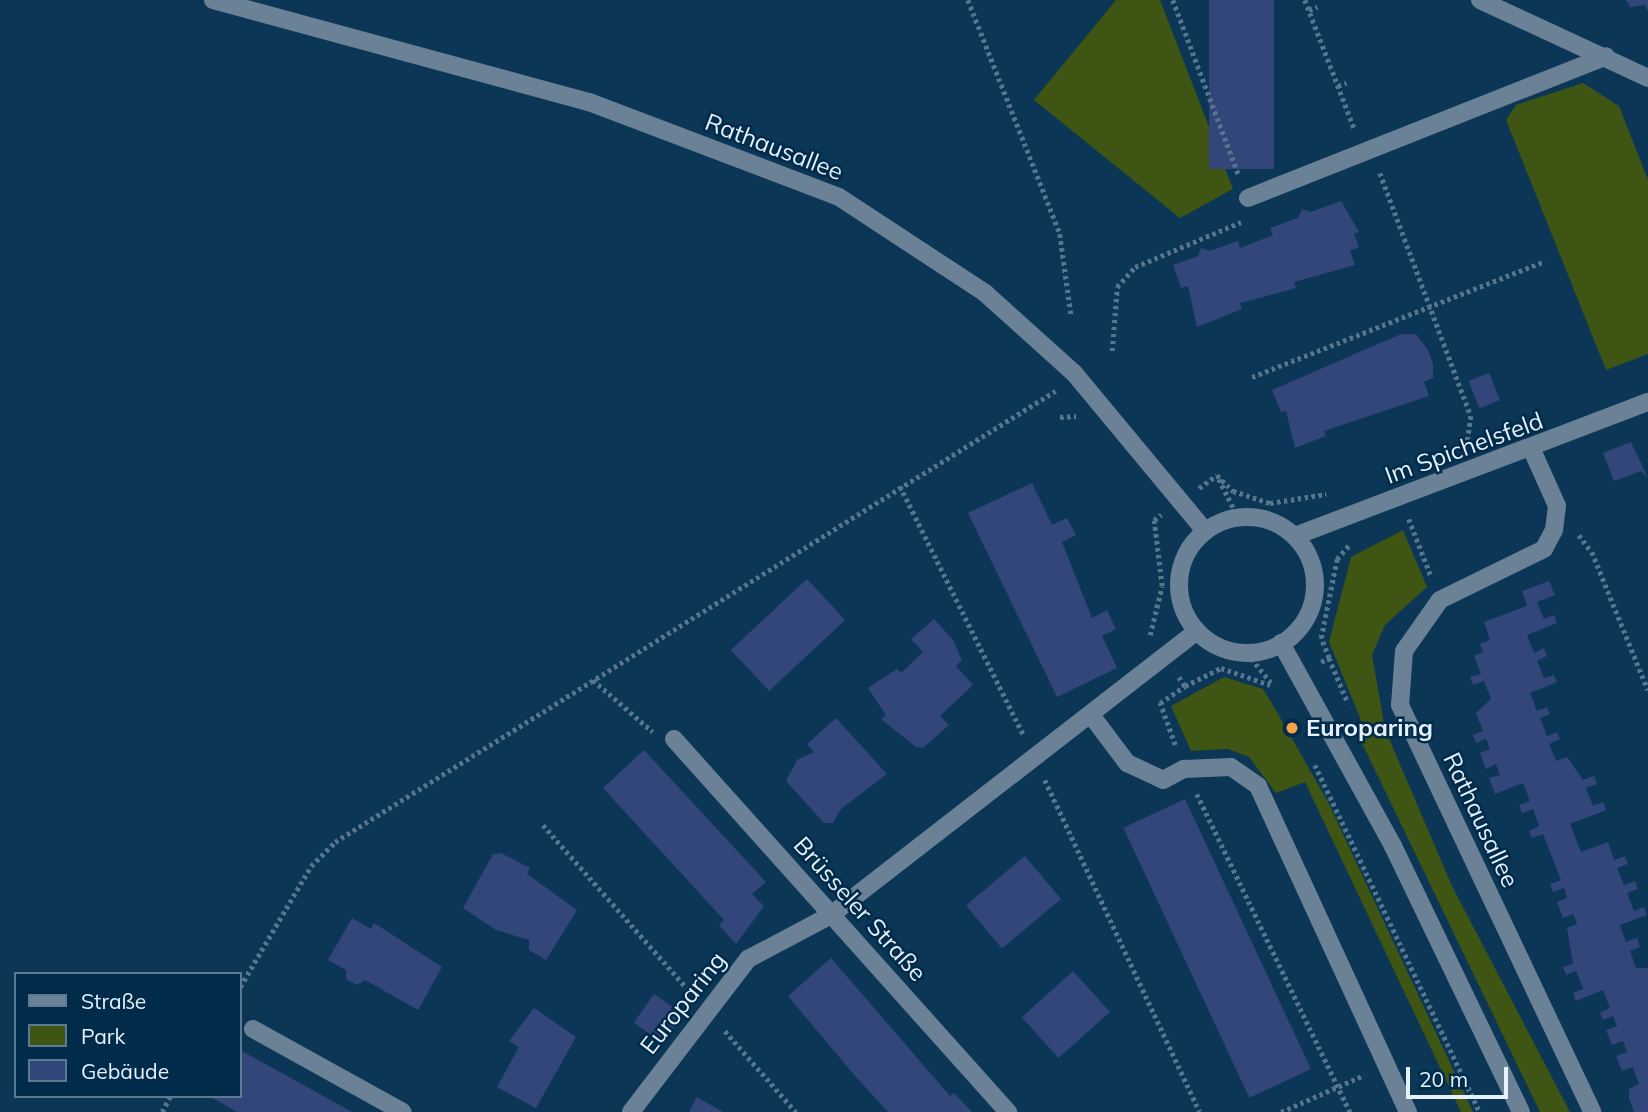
<!DOCTYPE html>
<html>
<head>
<meta charset="utf-8">
<style>
	body { margin:0 }
	#map { position:relative; width:1648px; height:1112px; overflow:hidden; background:#0c3656; font-family:Mulish,sans-serif }
	div>[style] { position:absolute }
	[style*='--x'] { left:calc(var(--x)*1px); top:calc(var(--y)*1px); width:calc(var(--w)*1px); rotate:calc(var(--a)*1deg) }
	.green>* { inset:0; background:#3f5514 }
	.building>* { inset:0; background:#32467a; transform-origin:0 0 }
	.path>* { height:4.5px; margin-top:-2.25px; transform-origin:0; background:repeating-linear-gradient(90deg,#56758e 0 3.5px,transparent 0 7px) }
	.minor>* { height:18px; margin:-9px; padding:0 9px; transform-origin:9px; border-radius:9px; background:#6b8196 }
	.minor>.ring { margin:-9px; padding:0; box-sizing:content-box; background:none; border:18px solid #6b8196; border-radius:50% }
	.dots>* { width:19px; height:19px; translate:-50% -50%; box-sizing:border-box; border:4px solid #002b4b; border-radius:50% }
	span { translate:-50% -50%; white-space:nowrap; text-align:center; line-height:1.15; -webkit-text-stroke:5px #002b4b; paint-order:stroke }
	.street-label { font-size:24px; color:#e6f1fb }
	.poi-label { font-size:24px; color:#e6f1fb; font-weight:700 }
	.left { translate:0 -50%; text-align:left }
	.legend { position:absolute; left:14px; top:972px; width:228px; height:126px; box-sizing:border-box; background:#002b4b; border:2px solid #5c7a91; margin:0; padding:9px 12px; list-style:none; font-size:21px; color:#e6f1fb }
	.legend li { display:flex; align-items:center; gap:14px; height:35px }
	.legend b { width:35px; border:2px solid #5c7a91 }
	.scale { position:absolute; left:1406px; top:1067px; width:102px; height:32px; box-sizing:border-box; border:4px solid #e6f1fb; border-top:0; padding-left:9px; font-size:21px; line-height:24px; white-space:nowrap; color:#e6f1fb; -webkit-text-stroke:5px #002b4b; paint-order:stroke }
</style>
</head>
<body>
<div id="map">
	<div class="green">
		<i style="clip-path:polygon(1116px 0,1160px 0,1233px 189px,1180px 218px,1034px 100px)"></i>
		<i style="clip-path:polygon(1583px 83px,1619px 106px,1648px 180px,1648px 354px,1606px 370px,1506px 120px,1516px 105px)"></i>
		<i style="clip-path:polygon(1403px 530px,1427px 587px,1385px 625px,1372px 655px,1385px 729px,1452px 886px,1570px 1112px,1540px 1112px,1359px 737px,1363px 725px,1329px 642px,1351px 557px)"></i>
		<i style="clip-path:polygon(1224px 677px,1263px 689px,1274px 707px,1328px 802px,1473px 1112px,1461px 1112px,1305px 782px,1276px 793px,1249px 757px,1228px 749px,1191px 751px,1171px 706px)"></i>
	</div>
	<div class="building">
		<i style="left:1209px;top:0;width:65px;height:169px"></i>
		<i style="clip-path:polygon(1626px 0,1648px 0,1648px 11px,1645px 5px,1630px 7px)"></i>
		<i style="clip-path:polygon(1341px 201px,1359px 232px,1354px 234px,1359px 247px,1350px 251px,1355px 265px,1294px 282px,1296px 288px,1240px 303px,1242px 309px,1197px 327px,1188px 286px,1181px 288px,1173px 265px,1198px 256px,1201px 248px,1210px 251px,1238px 241px,1240px 248px,1273px 235px,1270px 228px,1298px 218px,1302px 209px,1311px 212px)"></i>
		<i style="clip-path:polygon(1401px 334px,1416px 334px,1428px 350px,1433px 364px,1433px 378px,1424px 382px,1429px 396px,1324px 431px,1326px 436px,1295px 448px,1286px 411px,1281px 412px,1272px 390px)"></i>
		<i style="left:1489px;top:373px;width:29px;height:22px;rotate:68deg"></i>
		<i style="clip-path:polygon(1631px 442px,1648px 478px,1641px 471px,1614px 481px,1603px 453px)"></i>
		<i style="clip-path:polygon(1032px 483px,1052px 525px,1067px 518px,1076px 535px,1062px 542px,1092px 618px,1107px 610px,1116px 629px,1102px 636px,1117px 668px,1057px 697px,968px 513px)"></i>
		<i style="left:807px;top:579px;width:56px;height:104px;rotate:47deg"></i>
		<i style="clip-path:polygon(1549px 581px,1555px 595px,1537px 602px,1544px 619px,1554px 615px,1557px 623px,1527px 635px,1534px 653px,1544px 648px,1547px 656px,1537px 661px,1544px 678px,1554px 675px,1557px 682px,1530px 693px,1537px 711px,1547px 707px,1550px 714px,1540px 718px,1547px 736px,1557px 732px,1560px 739px,1549px 744px,1556px 761px,1567px 757px,1583px 780px,1594px 776px,1597px 784px,1586px 788px,1593px 806px,1603px 802px,1606px 810px,1570px 824px,1581px 852px,1608px 842px,1614px 860px,1625px 856px,1628px 864px,1617px 868px,1624px 885px,1635px 881px,1638px 889px,1627px 893px,1634px 911px,1644px 907px,1647px 915px,1620px 925px,1626px 942px,1637px 938px,1640px 947px,1630px 951px,1636px 968px,1648px 968px,1648px 1112px,1634px 1112px,1629px 1098px,1629px 1089px,1639px 1084px,1633px 1067px,1622px 1071px,1616px 1056px,1627px 1052px,1623px 1041px,1612px 1045px,1606px 1030px,1617px 1026px,1613px 1016px,1603px 1020px,1600px 1013px,1610px 1008px,1603px 990px,1576px 1001px,1573px 993px,1583px 989px,1576px 971px,1566px 975px,1563px 967px,1573px 964px,1567px 928px,1577px 924px,1573px 914px,1563px 918px,1557px 902px,1567px 898px,1564px 888px,1553px 892px,1550px 884px,1561px 880px,1543px 834px,1532px 838px,1529px 831px,1539px 826px,1533px 809px,1522px 813px,1519px 805px,1530px 801px,1523px 783px,1495px 794px,1489px 778px,1500px 775px,1496px 764px,1486px 769px,1480px 753px,1490px 749px,1486px 739px,1476px 743px,1473px 735px,1483px 731px,1476px 713px,1491px 699px,1484px 681px,1473px 685px,1470px 677px,1481px 674px,1474px 656px,1483px 652px,1480px 644px,1490px 640px,1484px 622px,1527px 606px,1522px 591px)"></i>
		<i style="clip-path:polygon(934px 619px,953px 640px,962px 660px,956px 666px,973px 685px,940px 716px,949px 725px,923px 748px,916px 747px,881px 719px,886px 715px,868px 688px,897px 669px,901px 673px,923px 652px,911px 639px)"></i>
		<i style="clip-path:polygon(836px 718px,887px 774px,841px 809px,833px 823px,824px 823px,786px 781px,797px 760px,814px 752px,807px 744px)"></i>
		<i style="clip-path:polygon(644px 750px,766px 882px,752px 894px,764px 906px,736px 944px,719px 925px,724px 920px,603px 788px)"></i>
		<i style="left:1185px;top:799px;width:298px;height:68px;rotate:65deg"></i>
		<i style="clip-path:polygon(501px 853px,530px 868px,527px 874px,577px 910px,546px 960px,529px 950px,529px 940px,496px 930px,463px 908px,493px 854px)"></i>
		<i style="left:1025px;top:856px;width:56px;height:77px;rotate:50deg"></i>
		<i style="clip-path:polygon(352px 918px,371px 929px,374px 923px,442px 967px,418px 1010px,365px 980px,357px 985px,346px 979px,346px 970px,328px 960px)"></i>
		<i style="clip-path:polygon(831px 958px,950px 1096px,954px 1093px,972px 1112px,888px 1112px,856px 1077px,788px 996px)"></i>
		<i style="left:1073px;top:971px;width:55px;height:69px;rotate:48deg"></i>
		<i style="left:654px;top:994px;width:35px;height:35px;rotate:35deg"></i>
		<i style="clip-path:polygon(534px 1008px,576px 1037px,536px 1108px,497px 1087px,519px 1047px,509px 1041px)"></i>
		<i style="clip-path:polygon(240px 1050px,309px 1088px,352px 1112px,237px 1112px,209px 1096px,240px 1096px)"></i>
		<i style="clip-path:polygon(697px 1097px,723px 1112px,689px 1112px)"></i>
	</div>
	<div class="path">
		<i style="--x:968;--y:0;--w:251;--a:68.5"></i>
		<i style="--x:1060;--y:234;--w:81;--a:82.2"></i>
		<i style="--x:1173;--y:0;--w:188;--a:69.4"></i>
		<i style="--x:1305;--y:0;--w:139;--a:69"></i>
		<i style="--x:1309;--y:10;--w:9;--a:-21"></i>
		<i style="--x:1338;--y:86;--w:9;--a:-21"></i>
		<i style="--x:1380;--y:173;--w:259;--a:69.5"></i>
		<i style="--x:1471;--y:416;--w:29;--a:98"></i>
		<i style="--x:1112;--y:351;--w:64;--a:-85.5"></i>
		<i style="--x:1117;--y:287;--w:27;--a:-48"></i>
		<i style="--x:1135;--y:267;--w:115;--a:-23"></i>
		<i style="--x:1252;--y:377;--w:315;--a:-21.6"></i>
		<i style="--x:1060;--y:417;--w:16;--a:-4"></i>
		<i style="--x:1217;--y:475;--w:23;--a:45"></i>
		<i style="--x:1233;--y:491;--w:39;--a:18"></i>
		<i style="--x:1270;--y:503;--w:57;--a:-9.1"></i>
		<i style="--x:1219;--y:479;--w:42;--a:63.4"></i>
		<i style="--x:900;--y:486;--w:277;--a:63.6"></i>
		<i style="--x:1199;--y:488;--w:22;--a:-36"></i>
		<i style="--x:1409;--y:519;--w:61;--a:68.9"></i>
		<i style="--x:1579;--y:535;--w:21;--a:53"></i>
		<i style="--x:1592;--y:552;--w:149;--a:67.9"></i>
		<i style="--x:1150;--y:635;--w:50;--a:-76.2"></i>
		<i style="--x:1162;--y:586;--w:66;--a:-96.9"></i>
		<i style="--x:1154;--y:520;--w:9;--a:-36"></i>
		<i style="--x:1247;--y:653;--w:38;--a:51"></i>
		<i style="--x:1329;--y:658;--w:49;--a:67.1"></i>
		<i style="--x:1321;--y:662;--w:9;--a:-27"></i>
		<i style="--x:1329;--y:658;--w:22;--a:-112"></i>
		<i style="--x:1321;--y:638;--w:81;--a:-78.6"></i>
		<i style="--x:1337;--y:559;--w:20;--a:-49"></i>
		<i style="--x:1179;--y:677;--w:11;--a:56"></i>
		<i style="--x:1185;--y:686;--w:40;--a:-26.6"></i>
		<i style="--x:1221;--y:668;--w:52;--a:19.1"></i>
		<i style="--x:593;--y:680;--w:79;--a:40.9"></i>
		<i style="--x:1175;--y:745;--w:45;--a:-109.7"></i>
		<i style="--x:1160;--y:703;--w:30;--a:-34"></i>
		<i style="--x:1315;--y:765;--w:384;--a:64.6"></i>
		<i style="--x:1045;--y:780;--w:366;--a:65"></i>
		<i style="--x:1197;--y:794;--w:353;--a:64.3"></i>
		<i style="--x:543;--y:825;--w:224;--a:48.6"></i>
		<i style="--x:240;--y:987;--w:140;--a:-59.6"></i>
		<i style="--x:311;--y:866;--w:34;--a:-45"></i>
		<i style="--x:335;--y:842;--w:850;--a:-32.06"></i>
		<i style="--x:725;--y:1031;--w:108;--a:48.8"></i>
		<i style="--x:162;--y:1112;--w:18;--a:-63"></i>
		<i style="--x:1281;--y:1112;--w:91;--a:-24"></i>
	</div>
	<div class="minor">
		<i style="--x:213;--y:0;--w:390;--a:15.2"></i>
		<i style="--x:589;--y:102;--w:267;--a:20.8"></i>
		<i style="--x:839;--y:197;--w:175;--a:33.3"></i>
		<i style="--x:985;--y:293;--w:120;--a:42"></i>
		<i style="--x:1074;--y:373;--w:205;--a:50.3"></i>
		<i style="--x:1480;--y:0;--w:185;--a:24.9"></i>
		<i style="--x:1248;--y:198;--w:385;--a:-21.6"></i>
		<i style="--x:1532;--y:450;--w:61;--a:65.9"></i>
		<i style="--x:1557;--y:506;--w:24;--a:97"></i>
		<i style="--x:1554;--y:530;--w:21;--a:118"></i>
		<i style="--x:1544;--y:549;--w:116;--a:153.9"></i>
		<i style="--x:1440;--y:600;--w:62;--a:125.2"></i>
		<i style="--x:1404;--y:651;--w:54;--a:94.2"></i>
		<i style="--x:1400;--y:705;--w:450;--a:64.7"></i>
		<i class="ring" style="left:1179px;top:517px;width:118px;height:118px"></i>
		<i style="--x:1295;--y:536;--w:378;--a:-20.8"></i>
		<i style="--x:1281;--y:643;--w:232;--a:61.1"></i>
		<i style="--x:1393;--y:846;--w:295;--a:64.3"></i>
		<i style="--x:1091;--y:715;--w:60;--a:53.1"></i>
		<i style="--x:1127;--y:763;--w:40;--a:25"></i>
		<i style="--x:1163;--y:780;--w:24;--a:-28"></i>
		<i style="--x:1184;--y:769;--w:47;--a:-2.4"></i>
		<i style="--x:1231;--y:767;--w:33;--a:35"></i>
		<i style="--x:1258;--y:786;--w:359;--a:65.3"></i>
		<i style="--x:674;--y:739;--w:501;--a:48.16"></i>
		<i style="--x:253;--y:1029;--w:171;--a:29"></i>
		<i style="--x:631;--y:1112;--w:193;--a:-52.6"></i>
		<i style="--x:748;--y:959;--w:94;--a:-27.9"></i>
		<i style="--x:831;--y:915;--w:463;--a:-37.8"></i>
	</div>
	<div class="dots">
		<i style="left:1292px;top:728px;background:#f5a345"></i>
	</div>
	<div class="street-label">
		<span style="left:774px;top:147px;rotate:21deg">Rathausallee</span>
		<span style="left:1464px;top:448px;rotate:-20deg">Im Spichelsfeld</span>
		<span style="left:1481px;top:820px;rotate:65deg">Rathausallee</span>
		<span style="left:860px;top:909px;rotate:48deg">Brüsseler Straße</span>
		<span style="left:683px;top:1003px;rotate:-52deg">Europaring</span>
	</div>
	<div class="poi-label">
		<span class="left" style="left:1306px;top:728px">Europaring</span>
	</div>
	<ul class="legend">
	<li><b style="height:9px;background:#6b8196"></b>Straße</li>
	<li><b style="height:19px;background:#3f5514"></b>Park</li>
	<li><b style="height:19px;background:#32467a"></b>Gebäude</li>
	</ul>
	<div class="scale">20 m</div>
</div>
</body>
</html>
